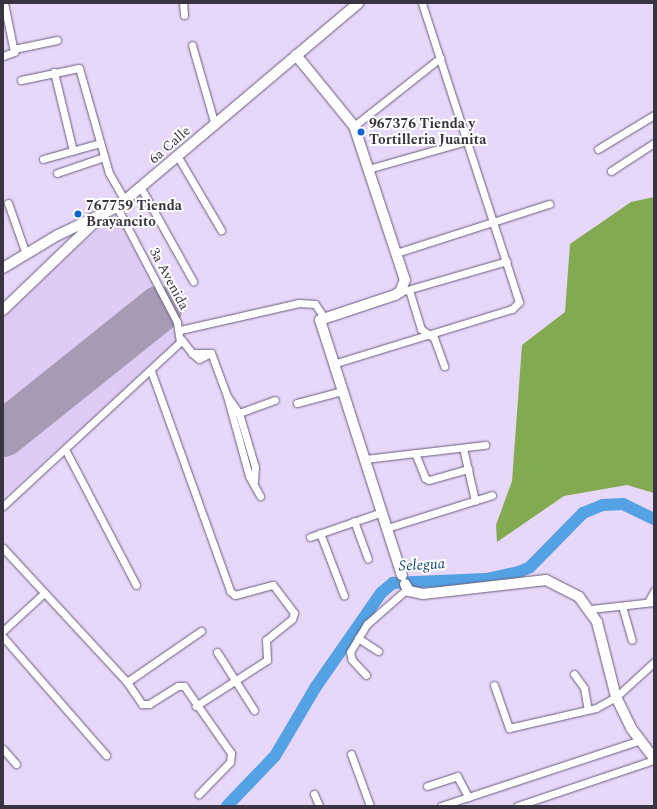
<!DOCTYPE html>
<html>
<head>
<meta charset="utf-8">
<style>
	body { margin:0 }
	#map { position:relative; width:657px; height:809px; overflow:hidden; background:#e7d7f9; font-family:Spectral,serif }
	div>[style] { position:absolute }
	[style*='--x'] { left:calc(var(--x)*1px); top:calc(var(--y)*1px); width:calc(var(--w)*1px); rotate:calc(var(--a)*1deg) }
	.built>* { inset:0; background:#dfccf5 }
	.forest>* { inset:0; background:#84aa51 }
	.river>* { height:12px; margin:-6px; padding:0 6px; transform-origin:6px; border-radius:6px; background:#54a1e3 }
	.taxiway>* { height:18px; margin:-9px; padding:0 9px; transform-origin:9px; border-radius:9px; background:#a79ab4 }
	.runway>* { height:46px; margin:-23px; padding:0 23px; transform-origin:23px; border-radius:23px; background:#a79ab4 }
	.roads { filter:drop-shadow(0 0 1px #6a5c7a) drop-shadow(0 0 1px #6a5c7a) }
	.street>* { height:7px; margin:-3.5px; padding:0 3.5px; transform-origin:3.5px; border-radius:3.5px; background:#fff }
	.secondary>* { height:10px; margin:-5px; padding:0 5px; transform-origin:5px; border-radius:5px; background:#fff }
	.dots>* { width:11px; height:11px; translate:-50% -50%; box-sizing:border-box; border:2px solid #fff; border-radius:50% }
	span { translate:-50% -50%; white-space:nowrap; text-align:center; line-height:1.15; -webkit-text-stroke:4px #fff; paint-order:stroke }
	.poi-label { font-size:14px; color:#3a3341; font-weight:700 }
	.left { translate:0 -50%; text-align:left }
	.street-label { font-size:14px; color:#3a3341 }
	.water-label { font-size:15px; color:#0e4772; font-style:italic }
	.frame { position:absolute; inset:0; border:4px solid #3a3341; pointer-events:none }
</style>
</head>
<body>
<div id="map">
	<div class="built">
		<i style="clip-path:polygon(119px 215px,178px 332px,178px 343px,3px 498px,3px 318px,110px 217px)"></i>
	</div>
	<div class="forest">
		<i style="clip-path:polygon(654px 197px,654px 493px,627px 485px,564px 496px,497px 542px,496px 525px,512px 481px,522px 345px,565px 312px,570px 244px,631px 202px)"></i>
	</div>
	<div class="river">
		<i style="--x:227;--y:806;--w:69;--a:-46.2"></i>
		<i style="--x:275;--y:756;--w:79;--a:-59.5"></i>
		<i style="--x:315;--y:688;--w:116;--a:-55.2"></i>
		<i style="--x:381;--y:593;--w:16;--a:-40"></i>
		<i style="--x:393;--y:583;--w:93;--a:-2.5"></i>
		<i style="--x:486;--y:579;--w:34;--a:-12"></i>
		<i style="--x:519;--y:572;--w:12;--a:-24"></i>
		<i style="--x:530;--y:567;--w:76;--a:-45.5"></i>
		<i style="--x:583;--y:513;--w:22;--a:-22"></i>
		<i style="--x:603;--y:505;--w:20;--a:-3"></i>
		<i style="--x:623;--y:504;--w:34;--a:26"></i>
	</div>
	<div class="taxiway">
		<i style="--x:3;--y:415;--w:22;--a:5"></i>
	</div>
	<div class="runway">
		<i style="--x:3;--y:434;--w:200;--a:-38.7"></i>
	</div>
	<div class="roads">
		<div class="street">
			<i style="--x:183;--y:3;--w:12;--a:85"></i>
			<i style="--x:192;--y:45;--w:83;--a:74"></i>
			<i style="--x:14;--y:49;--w:44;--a:-11.8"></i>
			<i style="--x:3;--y:56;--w:12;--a:-20"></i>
			<i style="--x:14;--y:52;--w:50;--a:-101.5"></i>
			<i style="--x:54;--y:72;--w:81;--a:76.5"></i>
			<i style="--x:21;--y:80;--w:59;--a:-11.7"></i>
			<i style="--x:79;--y:68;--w:109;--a:74.1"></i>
			<i style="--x:109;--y:173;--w:32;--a:60"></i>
			<i style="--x:354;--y:126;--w:110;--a:-38.3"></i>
			<i style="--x:598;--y:149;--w:66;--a:-31.3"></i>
			<i style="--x:178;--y:157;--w:85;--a:59.5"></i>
			<i style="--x:43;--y:159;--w:59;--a:-15.7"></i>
			<i style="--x:368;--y:169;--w:103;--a:-15.8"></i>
			<i style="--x:611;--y:171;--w:51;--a:-33.1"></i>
			<i style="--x:57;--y:173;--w:50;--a:-18.8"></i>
			<i style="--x:141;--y:188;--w:107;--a:60.8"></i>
			<i style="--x:8;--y:203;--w:54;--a:70.6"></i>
			<i style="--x:396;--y:253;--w:161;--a:-17.8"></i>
			<i style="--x:409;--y:290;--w:41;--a:72.9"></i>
			<i style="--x:421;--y:329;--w:16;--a:35"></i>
			<i style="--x:434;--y:338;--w:30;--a:70"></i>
			<i style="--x:400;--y:292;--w:111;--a:-16.2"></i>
			<i style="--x:180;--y:330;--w:122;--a:-12.8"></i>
			<i style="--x:299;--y:303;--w:16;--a:4"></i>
			<i style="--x:315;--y:304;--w:14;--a:56"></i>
			<i style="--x:181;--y:339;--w:18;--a:52"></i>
			<i style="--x:192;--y:353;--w:19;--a:0"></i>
			<i style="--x:211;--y:353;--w:46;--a:69.6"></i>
			<i style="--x:227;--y:396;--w:83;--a:74.6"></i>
			<i style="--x:249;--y:476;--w:23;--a:61"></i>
			<i style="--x:192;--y:353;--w:9;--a:41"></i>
			<i style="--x:199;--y:359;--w:13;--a:-27"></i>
			<i style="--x:333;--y:364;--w:187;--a:-17.1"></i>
			<i style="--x:512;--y:309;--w:10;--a:-45"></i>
			<i style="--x:519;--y:302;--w:314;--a:-108"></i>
			<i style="--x:151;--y:371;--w:234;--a:70.2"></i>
			<i style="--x:230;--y:591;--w:6;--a:39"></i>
			<i style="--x:235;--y:595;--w:39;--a:-15"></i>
			<i style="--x:273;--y:585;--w:35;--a:53"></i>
			<i style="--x:294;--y:613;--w:6;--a:108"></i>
			<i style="--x:292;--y:619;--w:33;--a:141"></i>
			<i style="--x:266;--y:640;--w:20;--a:87"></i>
			<i style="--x:267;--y:660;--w:85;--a:147.1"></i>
			<i style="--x:227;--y:396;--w:21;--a:55"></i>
			<i style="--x:239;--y:413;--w:56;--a:73.5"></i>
			<i style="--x:255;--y:467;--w:14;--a:94"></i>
			<i style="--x:297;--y:403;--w:47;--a:-14.9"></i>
			<i style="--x:239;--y:413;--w:38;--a:-20"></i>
			<i style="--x:463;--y:448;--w:54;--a:77.2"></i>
			<i style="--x:66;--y:451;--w:151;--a:62.4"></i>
			<i style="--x:415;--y:453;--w:27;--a:68"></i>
			<i style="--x:425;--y:478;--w:4;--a:27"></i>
			<i style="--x:429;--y:480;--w:41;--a:-15.8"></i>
			<i style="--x:365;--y:459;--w:121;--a:-6.7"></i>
			<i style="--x:3;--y:506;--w:241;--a:-42.8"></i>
			<i style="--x:180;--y:342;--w:20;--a:-99"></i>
			<i style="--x:177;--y:322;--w:130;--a:-117.6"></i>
			<i style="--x:354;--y:521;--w:40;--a:69.8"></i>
			<i style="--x:387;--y:528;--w:110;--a:-17.4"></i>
			<i style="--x:320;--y:533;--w:67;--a:69.1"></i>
			<i style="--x:310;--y:537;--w:76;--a:-19.1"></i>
			<i style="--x:3;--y:548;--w:183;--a:47.2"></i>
			<i style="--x:127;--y:682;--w:27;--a:56"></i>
			<i style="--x:142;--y:704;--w:7;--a:0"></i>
			<i style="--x:149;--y:704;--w:34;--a:-32"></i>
			<i style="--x:178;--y:686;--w:6;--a:0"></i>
			<i style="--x:184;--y:686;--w:82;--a:55"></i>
			<i style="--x:231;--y:753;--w:9;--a:96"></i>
			<i style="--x:230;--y:762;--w:45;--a:134.1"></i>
			<i style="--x:648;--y:602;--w:13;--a:-61"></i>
			<i style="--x:622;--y:606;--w:35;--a:74"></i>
			<i style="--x:591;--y:609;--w:63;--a:-6.3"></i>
			<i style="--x:3;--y:631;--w:56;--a:-42.8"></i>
			<i style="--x:3;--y:637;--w:157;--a:48.9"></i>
			<i style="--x:358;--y:638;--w:24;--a:33"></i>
			<i style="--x:217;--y:652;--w:69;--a:57.5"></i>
			<i style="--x:574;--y:674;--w:17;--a:54"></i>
			<i style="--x:584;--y:688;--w:22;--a:80"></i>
			<i style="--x:366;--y:675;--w:21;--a:-133"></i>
			<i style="--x:352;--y:660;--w:8;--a:-104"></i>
			<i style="--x:350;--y:652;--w:33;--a:-59"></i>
			<i style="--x:367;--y:624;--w:53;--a:-41.2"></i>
			<i style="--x:127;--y:682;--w:90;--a:-34.6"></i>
			<i style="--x:494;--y:685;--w:46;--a:70.8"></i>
			<i style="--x:509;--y:728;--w:89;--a:-12.9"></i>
			<i style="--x:596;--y:708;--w:23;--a:-29"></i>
			<i style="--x:616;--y:697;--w:52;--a:-42.6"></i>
			<i style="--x:3;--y:749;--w:20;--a:49"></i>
			<i style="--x:351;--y:754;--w:55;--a:69.9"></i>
			<i style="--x:427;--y:786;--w:32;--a:-18"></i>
			<i style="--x:457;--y:776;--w:24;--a:62"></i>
			<i style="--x:314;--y:794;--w:13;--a:67"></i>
			<i style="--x:441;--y:806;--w:210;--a:-18.3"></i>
			<i style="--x:517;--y:806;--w:145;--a:-18.6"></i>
		</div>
		<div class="secondary">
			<i style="--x:296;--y:55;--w:92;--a:50.8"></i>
			<i style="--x:354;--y:126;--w:162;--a:71.7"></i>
			<i style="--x:405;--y:280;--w:13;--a:113"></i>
			<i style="--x:400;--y:292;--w:6;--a:149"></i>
			<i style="--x:395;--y:295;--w:79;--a:161.6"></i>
			<i style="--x:320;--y:320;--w:268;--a:72.2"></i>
			<i style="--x:3;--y:268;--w:64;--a:-31"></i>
			<i style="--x:58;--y:235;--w:65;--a:-25.4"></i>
			<i style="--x:117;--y:207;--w:316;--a:-40.2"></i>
			<i style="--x:3;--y:310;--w:132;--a:-43.8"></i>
			<i style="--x:405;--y:584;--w:8;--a:60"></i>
			<i style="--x:409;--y:591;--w:14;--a:12"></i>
			<i style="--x:423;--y:594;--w:124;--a:-6.5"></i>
			<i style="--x:546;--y:580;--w:37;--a:27"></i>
			<i style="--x:579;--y:597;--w:31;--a:54"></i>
			<i style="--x:597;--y:622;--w:77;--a:75.8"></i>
			<i style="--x:616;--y:697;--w:34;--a:64"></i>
			<i style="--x:631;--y:728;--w:38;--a:53"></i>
		</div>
	</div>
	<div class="dots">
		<i style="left:361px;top:132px;background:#0c67d0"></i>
		<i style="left:78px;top:214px;background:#0c67d0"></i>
	</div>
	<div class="poi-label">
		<span class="left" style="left:369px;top:132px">967376 Tienda y<br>Tortilleria Juanita</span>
		<span class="left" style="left:86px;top:214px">767759 Tienda<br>Brayancito</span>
	</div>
	<div class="street-label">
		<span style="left:170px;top:145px;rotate:-41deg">6a Calle</span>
		<span style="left:169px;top:279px;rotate:62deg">3a Avenida</span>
	</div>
	<div class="water-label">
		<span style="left:422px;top:565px;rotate:-3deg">Selegua</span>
	</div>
	<div class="frame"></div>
</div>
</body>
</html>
